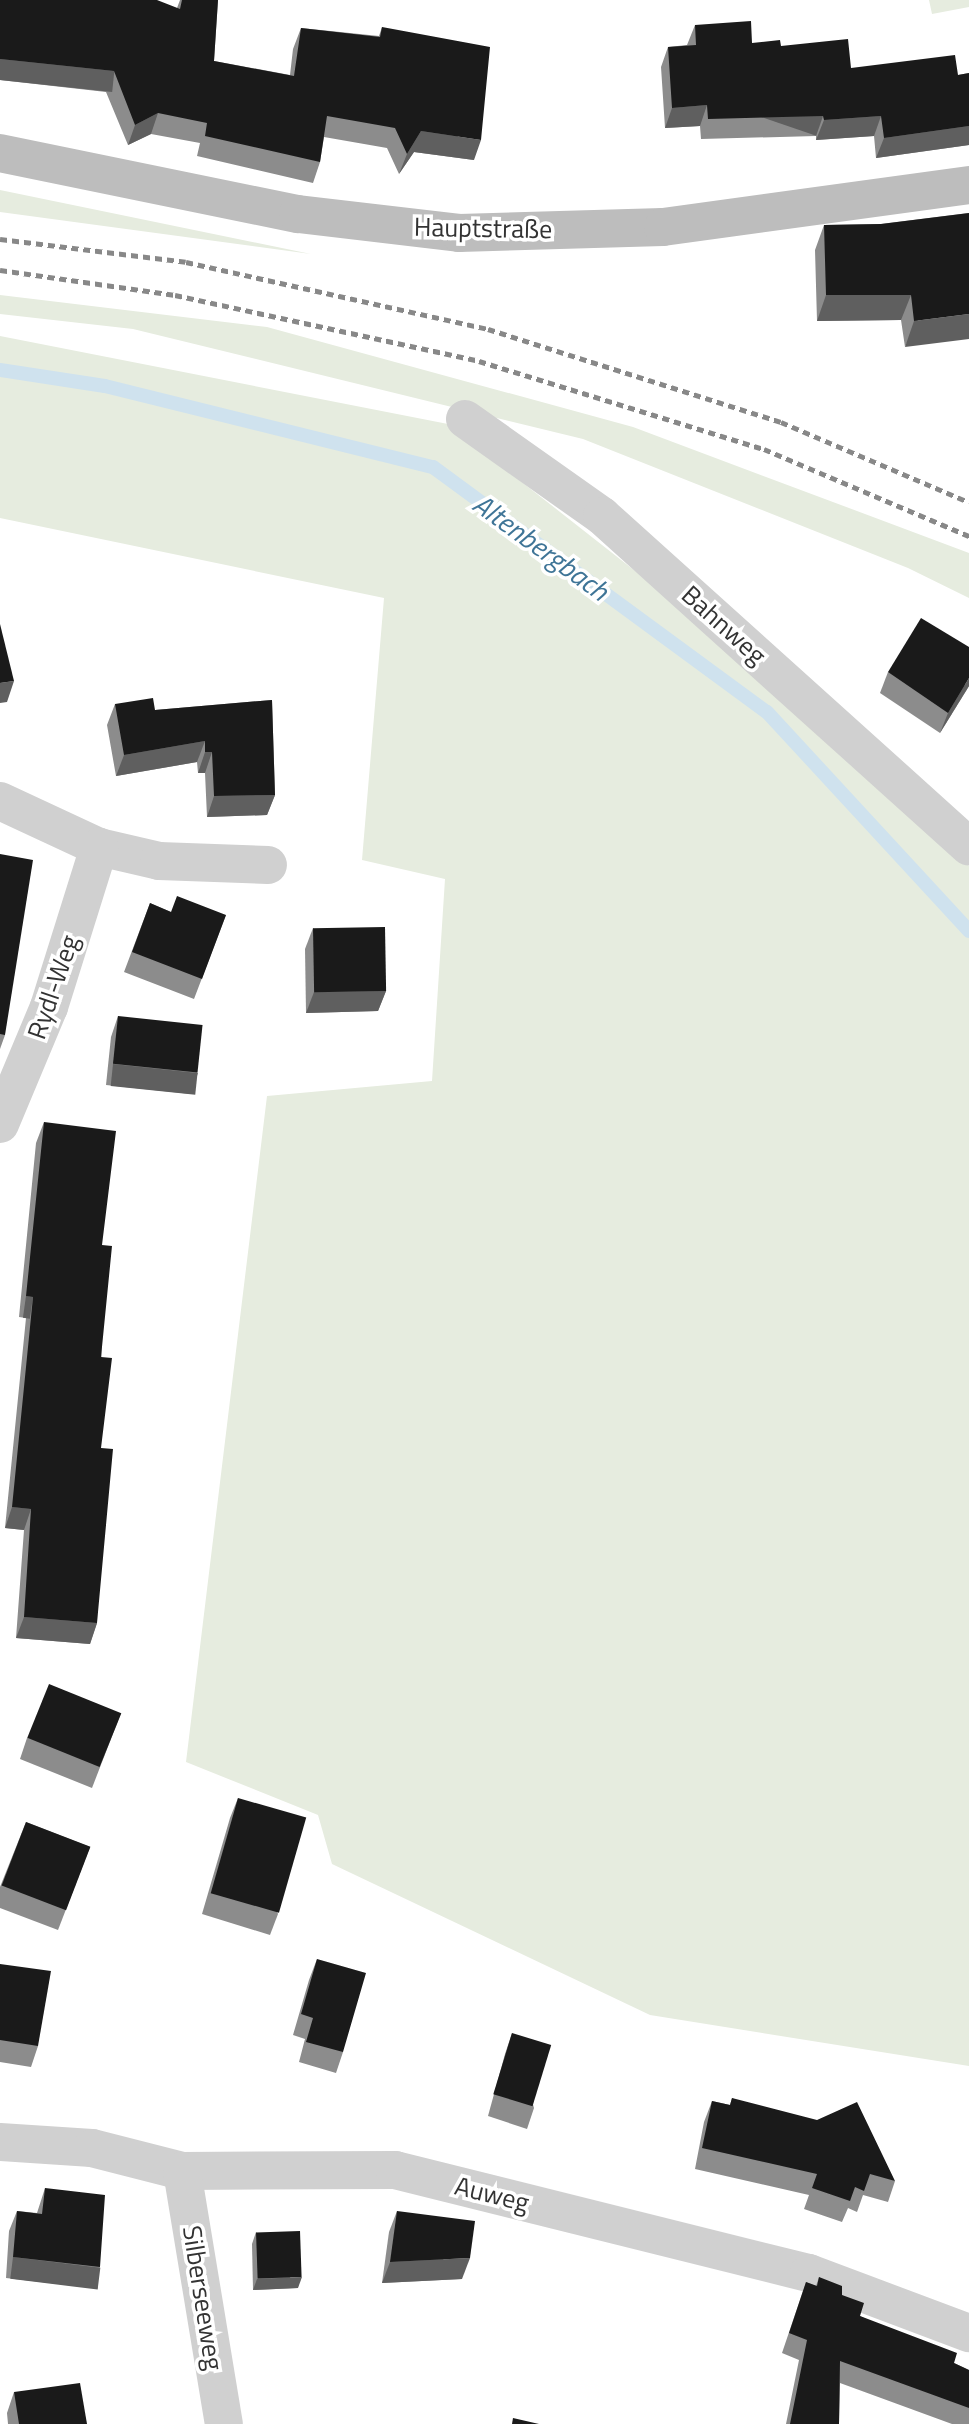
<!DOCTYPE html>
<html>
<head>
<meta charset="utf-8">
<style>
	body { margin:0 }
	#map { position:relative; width:969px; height:2424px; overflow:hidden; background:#fff; font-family:"Titillium Web",sans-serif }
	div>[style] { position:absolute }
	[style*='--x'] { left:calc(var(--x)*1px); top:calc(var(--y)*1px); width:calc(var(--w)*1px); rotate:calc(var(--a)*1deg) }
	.green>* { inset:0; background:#e6ecdf }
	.stream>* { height:14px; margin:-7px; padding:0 7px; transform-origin:7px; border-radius:7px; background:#cfe2ee }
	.minor>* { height:38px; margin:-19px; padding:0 19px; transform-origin:19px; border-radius:19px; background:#d0d0d0 }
	.secondary>* { height:38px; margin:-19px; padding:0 19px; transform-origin:19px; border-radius:19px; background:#bdbdbd }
	.rail>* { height:5px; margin-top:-2.5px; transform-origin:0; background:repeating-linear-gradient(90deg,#888 0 7px,transparent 0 12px) }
	.wall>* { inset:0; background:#8c8c8c }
	.shaded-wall>* { inset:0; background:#5f5f5f; transform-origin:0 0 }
	.building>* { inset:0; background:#1a1a1a; transform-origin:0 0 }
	span { translate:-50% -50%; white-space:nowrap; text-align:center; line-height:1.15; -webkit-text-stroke:7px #fff; paint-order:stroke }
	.street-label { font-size:26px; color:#333 }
	.water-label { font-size:28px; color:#3f7597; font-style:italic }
</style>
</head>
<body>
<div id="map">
	<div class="green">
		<i style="clip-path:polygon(929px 0,969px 0,969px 7px,932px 14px)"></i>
		<i style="clip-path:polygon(0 190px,311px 254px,0 212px)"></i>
		<i style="clip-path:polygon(0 295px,267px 327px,633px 427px,969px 553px,969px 598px,908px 568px,583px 439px,133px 329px,0 314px)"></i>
		<i style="clip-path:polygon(0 336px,448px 424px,751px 662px,969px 866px,969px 2066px,650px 2015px,332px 1864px,318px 1815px,186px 1762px,267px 1096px,432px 1081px,445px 879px,362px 860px,384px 598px,0 518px)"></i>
	</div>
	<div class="stream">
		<i style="--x:0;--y:370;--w:106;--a:8.7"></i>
		<i style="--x:105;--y:386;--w:338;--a:13.9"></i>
		<i style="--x:433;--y:467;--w:414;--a:36.3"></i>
		<i style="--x:767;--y:712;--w:298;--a:47.3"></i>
	</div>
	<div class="minor">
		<i style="--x:465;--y:419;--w:168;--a:35.3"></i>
		<i style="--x:602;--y:516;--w:494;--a:42"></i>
		<i style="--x:0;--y:801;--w:109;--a:24.9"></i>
		<i style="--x:99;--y:847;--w:62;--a:13.1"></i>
		<i style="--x:159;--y:861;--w:109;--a:2.1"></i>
		<i style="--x:0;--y:1124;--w:127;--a:-67.3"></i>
		<i style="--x:49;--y:1007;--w:168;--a:-72.6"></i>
		<i style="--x:0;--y:2142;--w:92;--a:3.7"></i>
		<i style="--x:92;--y:2148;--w:93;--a:14.3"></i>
		<i style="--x:182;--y:2171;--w:213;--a:-0.3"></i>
		<i style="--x:395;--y:2170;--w:427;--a:14"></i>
		<i style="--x:809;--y:2273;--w:171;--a:20.6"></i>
		<i style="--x:182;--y:2171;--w:256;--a:80.6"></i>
	</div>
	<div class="secondary">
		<i style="--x:0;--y:153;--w:304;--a:11.6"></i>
		<i style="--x:298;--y:214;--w:162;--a:6.7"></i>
		<i style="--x:459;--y:233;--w:204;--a:-1.7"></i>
		<i style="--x:663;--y:227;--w:309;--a:-7.8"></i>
	</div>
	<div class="rail">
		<i style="--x:0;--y:239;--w:187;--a:7"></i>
		<i style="--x:186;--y:262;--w:309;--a:12.5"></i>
		<i style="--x:488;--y:329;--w:307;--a:17.6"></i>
		<i style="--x:781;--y:422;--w:204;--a:23.1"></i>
		<i style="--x:0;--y:270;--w:177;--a:8.1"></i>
		<i style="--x:175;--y:295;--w:311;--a:12.2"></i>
		<i style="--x:479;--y:361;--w:298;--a:17.2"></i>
		<i style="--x:764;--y:449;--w:223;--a:23"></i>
	</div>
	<div class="wall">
		<i style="clip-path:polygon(0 0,177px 8px,180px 0,218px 0,214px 61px,290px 75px,293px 49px,301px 28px,379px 36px,382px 27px,474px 160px,414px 152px,399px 174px,387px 148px,324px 137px,320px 162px,313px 183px,197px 156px,200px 143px,151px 134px,128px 145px,106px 92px,0 80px)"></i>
		<i style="clip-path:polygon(695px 25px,752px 43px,781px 46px,851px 68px,958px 75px,969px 73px,969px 145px,876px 158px,874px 136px,816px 140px,816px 136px,701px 139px,700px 126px,665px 128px,661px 67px,668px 47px,687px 45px)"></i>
		<i style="clip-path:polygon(969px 213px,905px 347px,901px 320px,817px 321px,815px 250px,824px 225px,881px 224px)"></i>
		<i style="clip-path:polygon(888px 672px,969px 686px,940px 733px,880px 693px)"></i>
		<i style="clip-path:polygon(272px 700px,275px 795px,267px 815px,207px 817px,205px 773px,198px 773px,197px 762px,116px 776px,107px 725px,115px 704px,155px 710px)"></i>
		<i style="clip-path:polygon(0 854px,5px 1035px,0 1049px)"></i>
		<i style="clip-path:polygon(150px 903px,171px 912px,226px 915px,194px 999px,124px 972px)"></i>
		<i style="clip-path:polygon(313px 928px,386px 991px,378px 1011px,306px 1013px,305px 949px)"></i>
		<i style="clip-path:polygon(118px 1016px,198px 1073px,191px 1094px,106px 1085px,111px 1037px)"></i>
		<i style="clip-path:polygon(44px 1122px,102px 1245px,101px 1448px,97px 1623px,90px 1644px,16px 1638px,24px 1530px,5px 1528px,26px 1318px,19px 1317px,36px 1143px)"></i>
		<i style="clip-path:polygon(121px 1713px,92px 1788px,20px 1759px,27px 1738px)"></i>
		<i style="clip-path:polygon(238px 1798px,278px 1914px,270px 1935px,202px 1914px,230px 1818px)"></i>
		<i style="clip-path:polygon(26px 1822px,90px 1847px,58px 1930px,0 1908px,0 1887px)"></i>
		<i style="clip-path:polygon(317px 1959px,343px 2052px,336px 2073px,299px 2062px,305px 2039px,293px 2035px,309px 1980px)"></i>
		<i style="clip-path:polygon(0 1964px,38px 2046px,31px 2067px,0 2062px)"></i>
		<i style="clip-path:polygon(512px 2033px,534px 2108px,527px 2129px,488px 2116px,505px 2054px)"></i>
		<i style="clip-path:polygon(732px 2098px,895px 2181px,888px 2202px,863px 2195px,857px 2212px,848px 2208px,842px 2222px,804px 2209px,809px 2195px,695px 2169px,704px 2122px,712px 2101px,730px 2105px)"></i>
		<i style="clip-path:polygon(45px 2188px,100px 2267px,93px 2288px,6px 2278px,9px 2231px,17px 2211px,37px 2213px)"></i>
		<i style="clip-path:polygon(397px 2211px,462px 2279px,382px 2283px,389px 2232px)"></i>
		<i style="clip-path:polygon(256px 2232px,298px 2288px,253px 2290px,252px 2244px)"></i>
		<i style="clip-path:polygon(819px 2277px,842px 2295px,860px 2316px,954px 2363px,969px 2370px,969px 2424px,952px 2424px,840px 2383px,839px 2424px,786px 2424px,799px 2360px,782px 2353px,806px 2282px,816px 2286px)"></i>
		<i style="clip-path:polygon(14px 2392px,87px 2424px,8px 2424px,7px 2413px)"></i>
	</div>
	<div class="shaded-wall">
		<i style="left:0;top:59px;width:115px;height:21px;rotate:6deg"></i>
		<i style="clip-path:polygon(707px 105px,700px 126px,665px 128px,672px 108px)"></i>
		<i style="clip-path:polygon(158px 113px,151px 134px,128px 145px,135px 125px)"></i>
		<i style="left:823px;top:116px;width:21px;height:115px;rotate:109deg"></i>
		<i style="clip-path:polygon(881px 116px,874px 136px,816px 140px,824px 120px)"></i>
		<i style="clip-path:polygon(969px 126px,969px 145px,876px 158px,884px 138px)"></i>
		<i style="clip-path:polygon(421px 131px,481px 140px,474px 160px,414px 152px,399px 174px,407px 154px)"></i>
		<i style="clip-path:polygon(826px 295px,911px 295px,901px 320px,817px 321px)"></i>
		<i style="clip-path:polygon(969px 314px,969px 339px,905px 347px,914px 321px)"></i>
		<i style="clip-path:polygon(969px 678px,969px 686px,940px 733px,948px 713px)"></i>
		<i style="clip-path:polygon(14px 681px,7px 702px,0 703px,0 683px)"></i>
		<i style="clip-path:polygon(205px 741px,197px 762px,116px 776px,124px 755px)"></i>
		<i style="clip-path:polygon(205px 752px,212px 752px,205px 773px,198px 773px)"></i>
		<i style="clip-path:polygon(275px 795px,267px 815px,207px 817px,214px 796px)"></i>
		<i style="clip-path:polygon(386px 991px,378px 1011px,306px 1013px,314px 992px)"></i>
		<i style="left:113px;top:1064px;width:85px;height:22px;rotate:6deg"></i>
		<i style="left:26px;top:1296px;width:7px;height:22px;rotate:8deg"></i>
		<i style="clip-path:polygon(12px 1507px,31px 1509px,24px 1530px,5px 1528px)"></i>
		<i style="clip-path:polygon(24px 1617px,97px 1623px,90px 1644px,16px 1638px)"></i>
		<i style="left:13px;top:2257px;width:88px;height:22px;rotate:7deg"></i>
		<i style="clip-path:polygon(470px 2258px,462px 2279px,382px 2283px,390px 2262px)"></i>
		<i style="clip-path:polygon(302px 2277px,298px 2288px,253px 2290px,257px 2279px)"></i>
	</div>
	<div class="building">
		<i style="clip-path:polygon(0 0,157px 0,180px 9px,182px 0,218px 0,214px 61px,294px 76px,301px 28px,380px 37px,382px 27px,490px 47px,481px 140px,421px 131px,407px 154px,395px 128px,327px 116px,320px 162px,205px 136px,207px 123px,158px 113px,135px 125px,114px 71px,0 59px)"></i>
		<i style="clip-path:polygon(751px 21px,752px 43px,780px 40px,781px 46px,848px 39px,851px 68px,955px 55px,958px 75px,969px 73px,969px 126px,884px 138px,881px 116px,824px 120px,823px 116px,708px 119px,707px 105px,672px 108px,668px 47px,696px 45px,695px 25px)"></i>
		<i style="clip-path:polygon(969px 213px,969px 314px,914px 321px,911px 295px,826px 295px,824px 225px,881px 224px)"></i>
		<i style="clip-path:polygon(921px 618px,969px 647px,969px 678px,948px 713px,888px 672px)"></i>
		<i style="clip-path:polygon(0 624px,14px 681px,0 683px)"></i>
		<i style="clip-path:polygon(153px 698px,155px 710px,272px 700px,275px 795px,214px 796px,212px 752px,205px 752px,205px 741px,124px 755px,115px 704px)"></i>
		<i style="clip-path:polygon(0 854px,33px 860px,5px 1035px,0 1034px)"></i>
		<i style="clip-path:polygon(177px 896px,226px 915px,202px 979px,132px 952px,150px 903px,171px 912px)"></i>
		<i style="left:385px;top:927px;width:64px;height:72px;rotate:89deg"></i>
		<i style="left:118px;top:1016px;width:85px;height:48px;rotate:6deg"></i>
		<i style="clip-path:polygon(44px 1122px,116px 1131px,102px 1245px,112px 1246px,101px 1357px,112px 1358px,101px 1448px,113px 1449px,97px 1623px,24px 1617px,31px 1509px,12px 1507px,33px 1297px,26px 1296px)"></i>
		<i style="left:49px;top:1684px;width:78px;height:58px;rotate:22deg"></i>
		<i style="left:238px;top:1798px;width:71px;height:99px;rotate:16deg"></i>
		<i style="left:26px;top:1822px;width:69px;height:68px;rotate:21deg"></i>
		<i style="clip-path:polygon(317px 1959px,366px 1973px,343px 2052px,306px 2042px,313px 2018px,301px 2014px)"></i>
		<i style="clip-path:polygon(0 1964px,51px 1971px,38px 2046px,0 2040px)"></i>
		<i style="left:512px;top:2033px;width:41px;height:64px;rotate:17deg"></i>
		<i style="clip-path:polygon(732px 2098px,817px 2120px,857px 2102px,895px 2181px,870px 2174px,864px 2191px,855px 2187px,850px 2201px,812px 2188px,817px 2174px,702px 2148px,712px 2101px,730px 2105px)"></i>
		<i style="clip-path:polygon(45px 2188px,105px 2195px,100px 2267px,13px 2257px,17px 2211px,42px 2214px)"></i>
		<i style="clip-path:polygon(397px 2211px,475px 2221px,470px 2258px,390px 2262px)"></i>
		<i style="left:300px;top:2231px;width:46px;height:44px;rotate:88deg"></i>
		<i style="clip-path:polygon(819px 2277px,842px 2286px,842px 2295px,864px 2303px,860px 2316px,957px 2353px,954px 2363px,969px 2370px,969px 2408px,840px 2361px,839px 2424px,790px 2424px,807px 2340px,789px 2333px,806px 2282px,817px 2286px)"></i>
		<i style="clip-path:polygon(80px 2383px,87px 2424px,19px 2424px,14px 2392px)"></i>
		<i style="clip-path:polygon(513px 2418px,539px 2424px,512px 2424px)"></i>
	</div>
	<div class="street-label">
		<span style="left:483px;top:228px;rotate:1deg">Hauptstraße</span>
		<span style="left:724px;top:625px;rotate:42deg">Bahnweg</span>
		<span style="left:53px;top:987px;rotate:-71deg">Rydl-Weg</span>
		<span style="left:492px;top:2194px;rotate:14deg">Auweg</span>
		<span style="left:203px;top:2298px;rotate:81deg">Silberseeweg</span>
	</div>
	<div class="water-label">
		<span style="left:541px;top:547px;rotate:36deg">Altenbergbach</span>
	</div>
</div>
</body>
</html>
